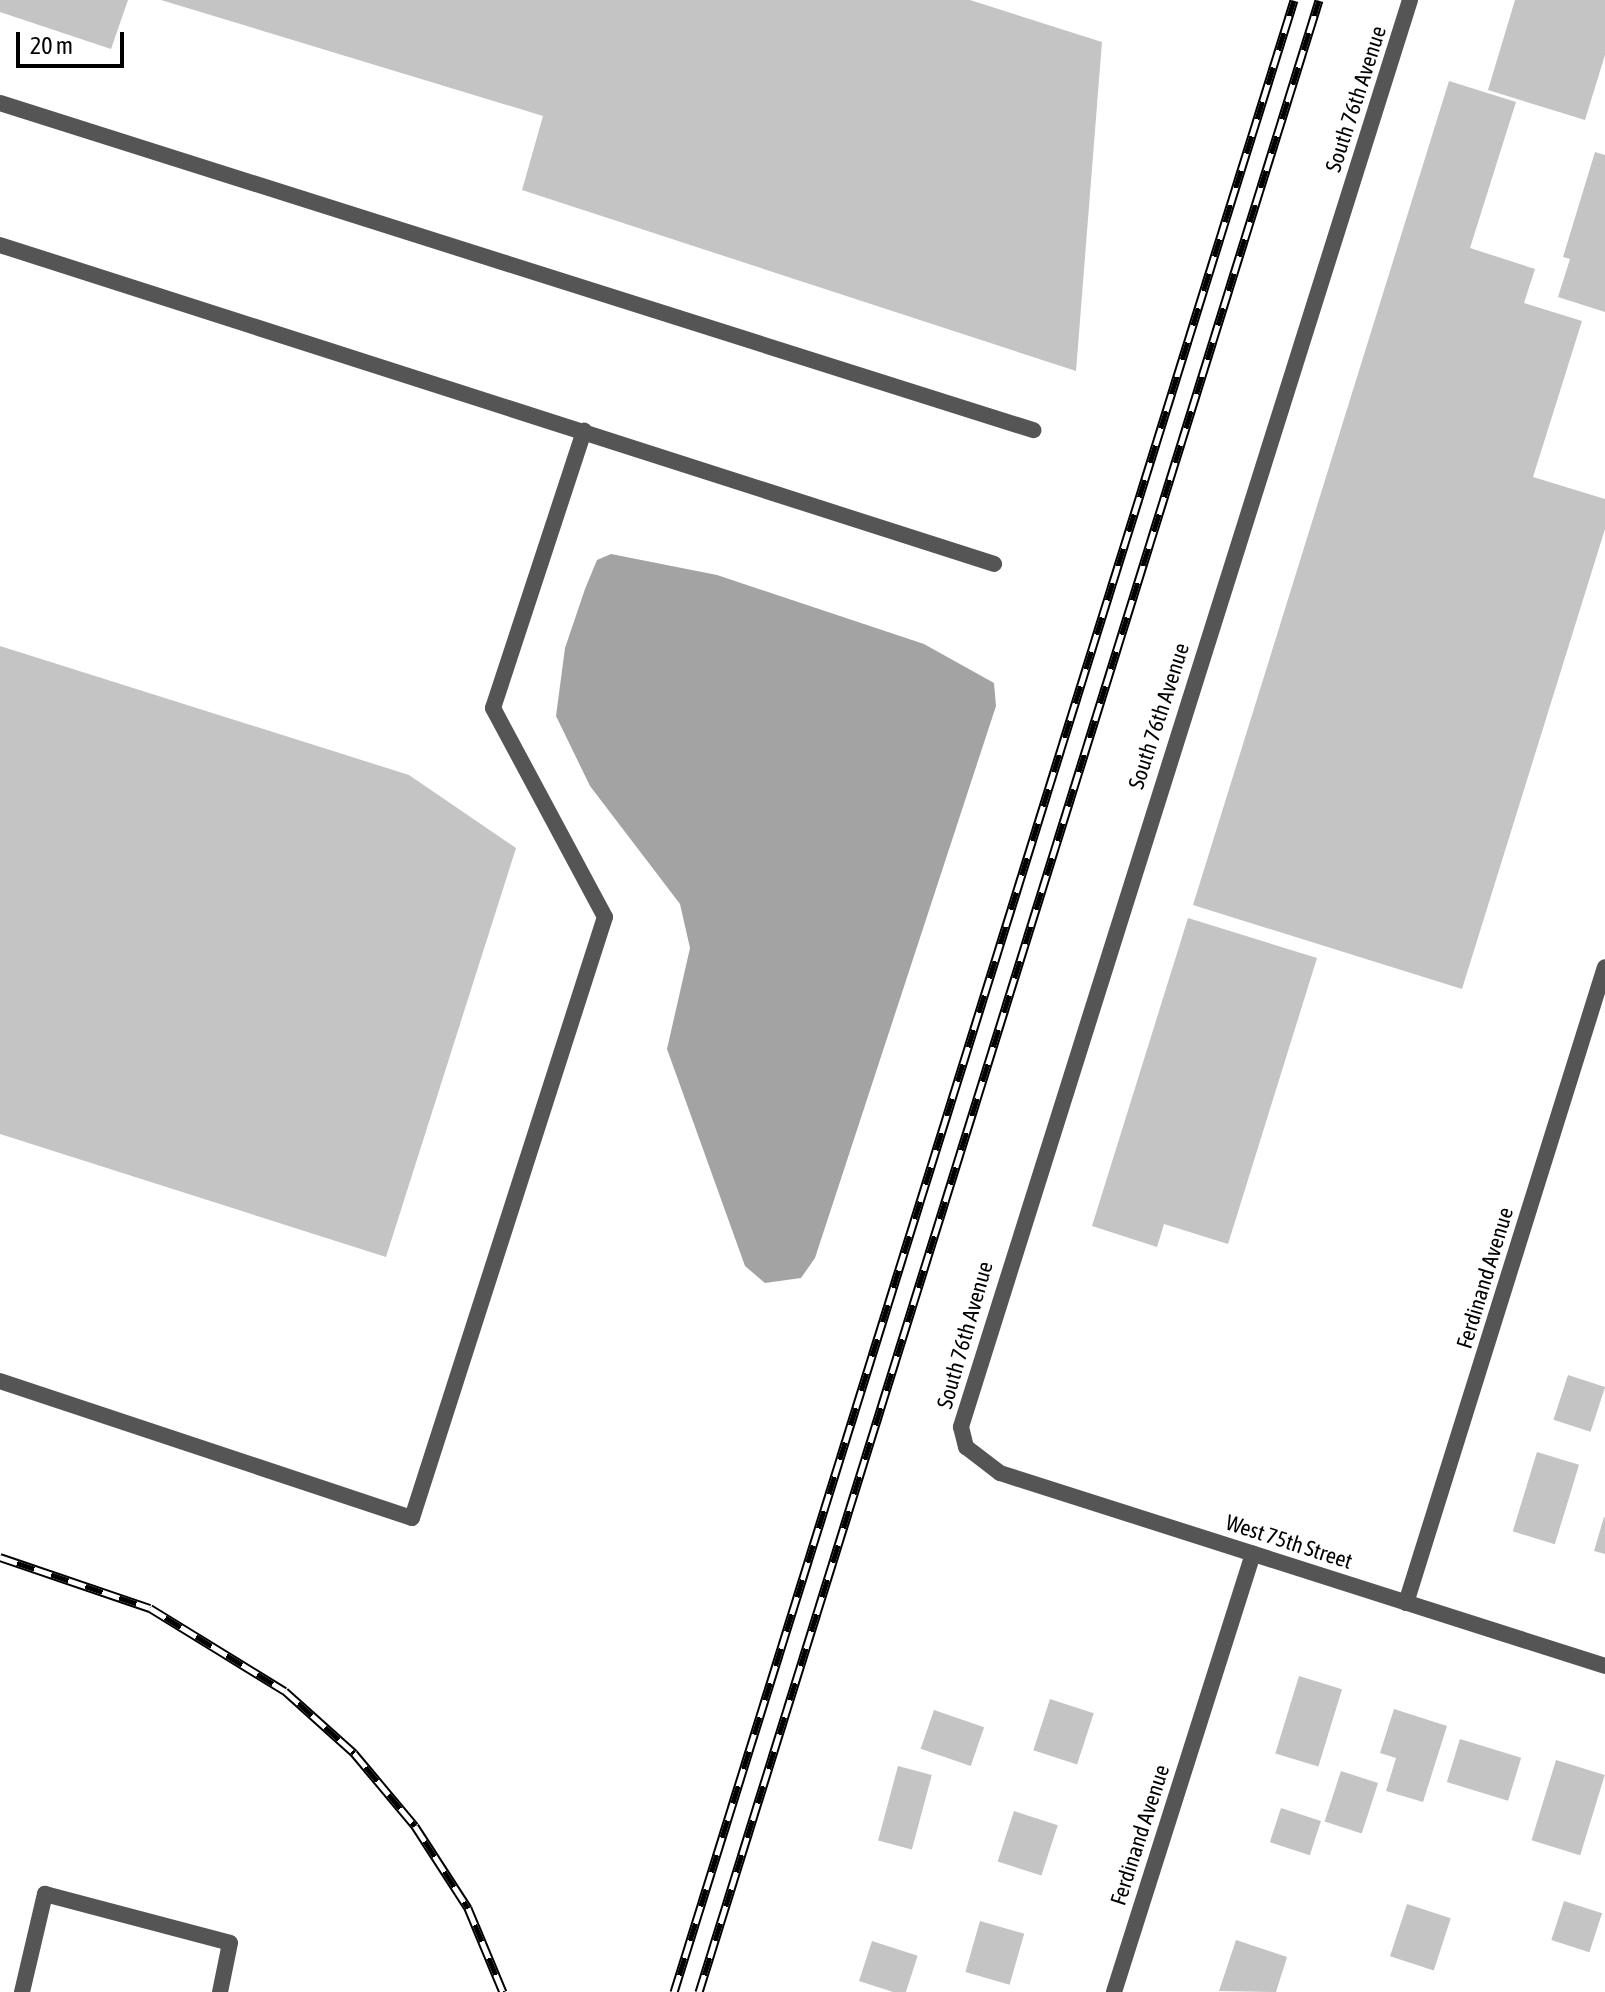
<!DOCTYPE html>
<html>
<head>
<meta charset="utf-8">
<style>
	body { margin:0 }
	#map { position:relative; width:1605px; height:1992px; overflow:hidden; background:#fff; font-family:"Asap Condensed",sans-serif }
	div>[style] { position:absolute }
	[style*='--x'] { left:calc(var(--x)*1px); top:calc(var(--y)*1px); width:calc(var(--w)*1px); rotate:calc(var(--a)*1deg) }
	.water>* { inset:0; background:#a3a3a3 }
	.building>* { inset:0; background:#c4c4c4; transform-origin:0 0 }
	.lane>* { height:16px; margin:-8px; padding:0 8px; transform-origin:8px; border-radius:8px; background:#555 }
	.street>* { height:16px; margin:-8px; padding:0 8px; transform-origin:8px; border-radius:8px; background:#555 }
	.rail>* { height:9px; margin-top:-4.5px; transform-origin:0; background:repeating-linear-gradient(90deg,#fff 0 18px,#000 0 36px); box-sizing:border-box; border-block:2px solid #000 }
	span { translate:-50% -50%; white-space:nowrap; text-align:center; line-height:1.15; -webkit-text-stroke:6px #fff; paint-order:stroke }
	.street-label { font-size:22px; color:#000 }
	.scale { position:absolute; left:16px; top:32px; width:108px; height:36px; box-sizing:border-box; border:4px solid #000; border-top:0; padding-left:10px; font-size:24px; line-height:28px; white-space:nowrap; color:#000; -webkit-text-stroke:6px #fff; paint-order:stroke }
</style>
</head>
<body>
<div id="map">
	<div class="water">
		<i style="clip-path:polygon(611px 554px,717px 575px,924px 644px,994px 683px,996px 706px,815px 1258px,801px 1278px,765px 1283px,745px 1266px,667px 1049px,690px 948px,680px 904px,590px 786px,556px 716px,565px 648px,585px 589px,597px 560px)"></i>
	</div>
	<div class="building">
		<i style="clip-path:polygon(0 0,128px 0,111px 49px,0 12px)"></i>
		<i style="clip-path:polygon(161px 0,970px 0,1102px 42px,1076px 371px,522px 190px,543px 116px)"></i>
		<i style="clip-path:polygon(1515px 0,1605px 0,1605px 55px,1585px 120px,1488px 90px)"></i>
		<i style="clip-path:polygon(1449px 81px,1516px 102px,1470px 248px,1535px 269px,1524px 303px,1582px 321px,1533px 477px,1605px 499px,1605px 529px,1462px 989px,1193px 905px)"></i>
		<i style="clip-path:polygon(1595px 152px,1605px 155px,1605px 312px,1558px 297px,1570px 259px,1563px 257px)"></i>
		<i style="clip-path:polygon(0 646px,409px 775px,516px 848px,386px 1257px,0 1134px)"></i>
		<i style="clip-path:polygon(1188px 918px,1317px 958px,1228px 1244px,1164px 1224px,1157px 1247px,1092px 1226px)"></i>
		<i style="left:1568px;top:1375px;width:39px;height:47px;rotate:18deg"></i>
		<i style="left:1537px;top:1452px;width:44px;height:83px;rotate:17deg"></i>
		<i style="clip-path:polygon(1604px 1517px,1605px 1518px,1605px 1554px,1594px 1551px)"></i>
		<i style="left:1299px;top:1676px;width:45px;height:81px;rotate:17deg"></i>
		<i style="left:1050px;top:1699px;width:46px;height:54px;rotate:18deg"></i>
		<i style="clip-path:polygon(1394px 1709px,1447px 1726px,1423px 1802px,1386px 1791px,1396px 1758px,1380px 1753px)"></i>
		<i style="left:934px;top:1710px;width:53px;height:41px;rotate:19deg"></i>
		<i style="left:1460px;top:1739px;width:64px;height:45px;rotate:17deg"></i>
		<i style="left:1556px;top:1760px;width:51px;height:84px;rotate:17deg"></i>
		<i style="left:898px;top:1766px;width:35px;height:77px;rotate:15deg"></i>
		<i style="left:1341px;top:1771px;width:39px;height:53px;rotate:18deg"></i>
		<i style="left:1281px;top:1808px;width:42px;height:36px;rotate:18deg"></i>
		<i style="left:1014px;top:1811px;width:46px;height:53px;rotate:18deg"></i>
		<i style="left:1564px;top:1901px;width:40px;height:41px;rotate:18deg"></i>
		<i style="left:1407px;top:1904px;width:46px;height:55px;rotate:18deg"></i>
		<i style="left:980px;top:1921px;width:46px;height:53px;rotate:16deg"></i>
		<i style="clip-path:polygon(1236px 1940px,1287px 1957px,1276px 1992px,1219px 1991px)"></i>
		<i style="left:872px;top:1941px;width:48px;height:42px;rotate:18deg"></i>
	</div>
	<div class="lane">
		<i style="--x:0;--y:245;--w:1044;--a:17.79"></i>
		<i style="--x:0;--y:1381;--w:434;--a:18.4"></i>
		<i style="--x:412;--y:1518;--w:631;--a:-72.2"></i>
		<i style="--x:605;--y:917;--w:237;--a:-118.2"></i>
		<i style="--x:493;--y:708;--w:292;--a:-71.8"></i>
		<i style="--x:22;--y:1992;--w:101;--a:-76.8"></i>
		<i style="--x:45;--y:1894;--w:191;--a:14.8"></i>
		<i style="--x:230;--y:1943;--w:50;--a:101.5"></i>
	</div>
	<div class="street">
		<i style="--x:1410;--y:0;--w:1496;--a:107.47"></i>
		<i style="--x:961;--y:1427;--w:21;--a:76"></i>
		<i style="--x:966;--y:1447;--w:43;--a:37.4"></i>
		<i style="--x:1000;--y:1473;--w:635;--a:17.69"></i>
		<i style="--x:0;--y:103;--w:1084;--a:17.57"></i>
		<i style="--x:1406;--y:1603;--w:666;--a:-72.63"></i>
		<i style="--x:1114;--y:1992;--w:460;--a:-72.4"></i>
	</div>
	<div class="rail">
		<i style="--x:0;--y:1557;--w:158;--a:18.8"></i>
		<i style="--x:150;--y:1608;--w:158;--a:31.6"></i>
		<i style="--x:285;--y:1691;--w:93;--a:41.9"></i>
		<i style="--x:354;--y:1753;--w:95;--a:50.1"></i>
		<i style="--x:415;--y:1826;--w:98;--a:57.1"></i>
		<i style="--x:468;--y:1908;--w:91;--a:67.4"></i>
		<i style="--x:674;--y:1992;--w:2086;--a:-72.71"></i>
		<i style="--x:699;--y:1992;--w:2086;--a:-72.71"></i>
	</div>
	<div class="street-label">
		<span style="left:1356px;top:99px;rotate:-72deg">South 76th Avenue</span>
		<span style="left:1159px;top:716px;rotate:-72deg">South 76th Avenue</span>
		<span style="left:1485px;top:1278px;rotate:-73deg">Ferdinand Avenue</span>
		<span style="left:965px;top:1335px;rotate:-74deg">South 76th Avenue</span>
		<span style="left:1289px;top:1542px;rotate:18deg">West 75th Street</span>
		<span style="left:1140px;top:1835px;rotate:-72deg">Ferdinand Avenue</span>
	</div>
	<div class="scale">20 m</div>
</div>
</body>
</html>
